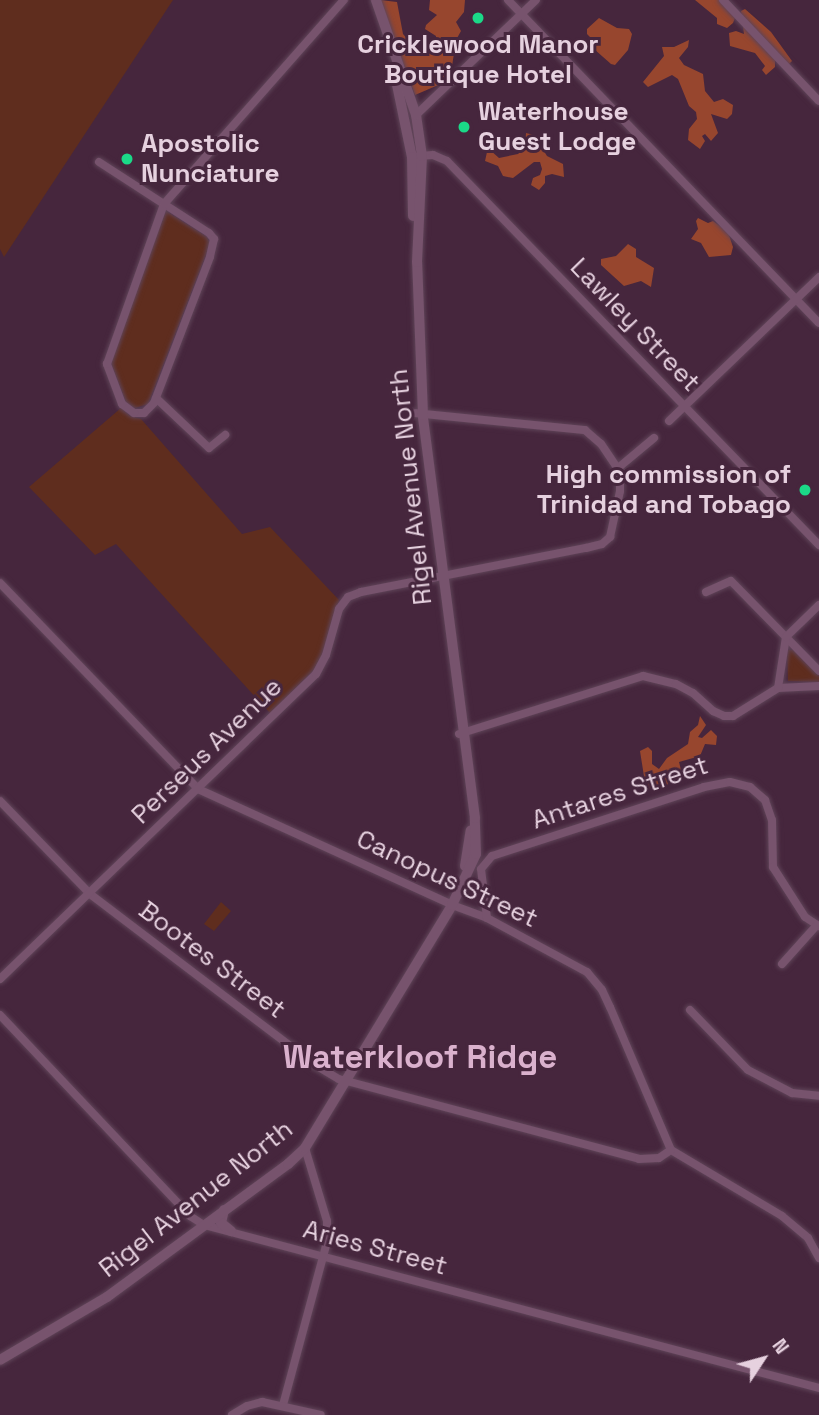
<!DOCTYPE html>
<html>
<head>
<meta charset="utf-8">
<style>
	body { margin:0 }
	#map { position:relative; width:819px; height:1415px; overflow:hidden; background:#46263d; font-family:"Space Grotesk",sans-serif }
	div>[style] { position:absolute }
	[style*='--x'] { left:calc(var(--x)*1px); top:calc(var(--y)*1px); width:calc(var(--w)*1px); rotate:calc(var(--a)*1deg) }
	.green>* { inset:0; background:#5f2d1e }
	.forest>* { inset:0; background:#97462e }
	.roads { filter:drop-shadow(0 0 2px #5f4458) drop-shadow(0 0 2px #5f4458) }
	.street>* { height:8px; margin:-4px; padding:0 4px; transform-origin:4px; border-radius:4px; background:#77536d }
	.secondary>* { height:10px; margin:-5px; padding:0 5px; transform-origin:5px; border-radius:5px; background:#77536d }
	.dots>* { width:19px; height:19px; translate:-50% -50%; box-sizing:border-box; border:4px solid #46263d; border-radius:50% }
	span { translate:-50% -50%; white-space:nowrap; text-align:center; line-height:1.15; -webkit-text-stroke:6px #46263d; paint-order:stroke }
	.poi-label { font-size:26px; color:#e6d1df; font-weight:700 }
	.left { translate:0 -50%; text-align:left }
	.right { translate:-100% -50%; text-align:right }
	.street-label { font-size:26px; color:#e6d1df }
	.district-label { font-size:33px; color:#dab1cd; font-weight:700 }
	.north { position:absolute; left:728px; top:1324px; width:70px; height:70px; -webkit-text-stroke:5px #46263d; paint-order:stroke; rotate:54deg; font-size:19px; font-weight:700; line-height:28px; text-align:center; color:#e6d1df }
	.north::after { content:''; display:block; margin:auto; width:24px; height:32px; background:#e6d1df; clip-path:polygon(50% 0,100% 100%,50% 72%,0 100%) }
</style>
</head>
<body>
<div id="map">
	<div class="green">
		<i style="clip-path:polygon(0 0,173px 0,4px 257px,0 249px)"></i>
		<i style="clip-path:polygon(166px 211px,207px 237px,210px 244px,148px 404px,135px 408px,126px 402px,111px 363px,115px 344px)"></i>
		<i style="clip-path:polygon(121px 408px,130px 416px,141px 419px,242px 534px,270px 527px,339px 600px,319px 665px,270px 713px,116px 544px,95px 555px,29px 487px)"></i>
		<i style="clip-path:polygon(787px 650px,794px 650px,819px 676px,819px 682px,788px 681px)"></i>
		<i style="clip-path:polygon(221px 902px,231px 911px,214px 931px,204px 924px)"></i>
	</div>
	<div class="forest">
		<i style="clip-path:polygon(380px 0,397px 2px,403px 34px,410px 42px,413px 52px,418px 54px,435px 48px,436px 36px,425px 29px,426px 25px,437px 15px,429px 10px,430px 0,465px 0,464px 12px,456px 22px,461px 31px,456px 40px,451px 73px,443px 83px,415px 95px)"></i>
		<i style="clip-path:polygon(695px 0,725px 0,735px 18px,733px 23px,727px 28px,717px 24px,717px 18px)"></i>
		<i style="clip-path:polygon(745px 9px,771px 32px,792px 61px,789px 64px,775px 60px,775px 67px,766px 75px,762px 70px,765px 66px,755px 53px,730px 46px,729px 33px,736px 31px,744px 34px,741px 11px)"></i>
		<i style="clip-path:polygon(599px 18px,617px 28px,629px 29px,632px 34px,628px 50px,615px 65px,611px 64px,594px 49px,593px 40px,587px 34px,587px 29px)"></i>
		<i style="clip-path:polygon(689px 40px,688px 47px,679px 58px,684px 65px,703px 74px,705px 91px,714px 102px,723px 99px,733px 105px,732px 114px,727px 119px,711px 114px,718px 133px,711px 141px,705px 134px,702px 136px,705px 141px,700px 149px,688px 140px,689px 129px,697px 119px,696px 112px,689px 106px,678px 79px,672px 75px,648px 87px,643px 82px,664px 56px,662px 47px,674px 47px)"></i>
		<i style="clip-path:polygon(526px 133px,534px 135px,547px 156px,563px 164px,564px 177px,552px 174px,545px 176px,545px 183px,539px 190px,531px 185px,533px 178px,540px 175px,542px 169px,540px 162px,534px 162px,513px 178px,503px 176px,498px 166px,485px 161px,487px 152px,490px 150px,499px 158px,518px 154px,525px 147px)"></i>
		<i style="clip-path:polygon(698px 218px,708px 223px,713px 221px,728px 232px,733px 247px,731px 255px,709px 257px,701px 243px,691px 239px,698px 229px,696px 221px)"></i>
		<i style="clip-path:polygon(628px 244px,636px 249px,636px 257px,654px 268px,651px 287px,641px 281px,624px 286px,601px 265px,601px 259px,616px 256px)"></i>
		<i style="clip-path:polygon(700px 716px,706px 725px,698px 737px,702px 738px,711px 730px,717px 736px,716px 745px,705px 744px,700px 756px,679px 762px,681px 770px,674px 773px,667px 785px,646px 789px,640px 751px,648px 747px,652px 751px,652px 764px,659px 769px,667px 758px,688px 744px,690px 732px,698px 725px)"></i>
	</div>
	<div class="roads">
		<div class="street">
			<i style="--x:508;--y:0;--w:448;--a:46.1"></i>
			<i style="--x:723;--y:0;--w:139;--a:46.5"></i>
			<i style="--x:416;--y:115;--w:166;--a:-43.8"></i>
			<i style="--x:419;--y:156;--w:14;--a:-4"></i>
			<i style="--x:433;--y:155;--w:15;--a:23"></i>
			<i style="--x:447;--y:161;--w:535;--a:45.91"></i>
			<i style="--x:99;--y:162;--w:77;--a:32.9"></i>
			<i style="--x:164;--y:204;--w:54;--a:32.8"></i>
			<i style="--x:209;--y:233;--w:8;--a:50"></i>
			<i style="--x:214;--y:239;--w:18;--a:103"></i>
			<i style="--x:210;--y:257;--w:156;--a:111"></i>
			<i style="--x:154;--y:403;--w:14;--a:135"></i>
			<i style="--x:144;--y:413;--w:10;--a:180"></i>
			<i style="--x:134;--y:413;--w:15;--a:-143"></i>
			<i style="--x:122;--y:404;--w:43;--a:-110.6"></i>
			<i style="--x:107;--y:364;--w:170;--a:-70.4"></i>
			<i style="--x:164;--y:204;--w:272;--a:-48.6"></i>
			<i style="--x:156;--y:398;--w:73;--a:43.3"></i>
			<i style="--x:209;--y:448;--w:21;--a:-39"></i>
			<i style="--x:669;--y:421;--w:208;--a:-43.8"></i>
			<i style="--x:618;--y:468;--w:47;--a:-39.8"></i>
			<i style="--x:0;--y:583;--w:286;--a:46.1"></i>
			<i style="--x:198;--y:789;--w:279;--a:24.5"></i>
			<i style="--x:452;--y:905;--w:37;--a:20"></i>
			<i style="--x:487;--y:918;--w:114;--a:28.4"></i>
			<i style="--x:587;--y:972;--w:23;--a:50"></i>
			<i style="--x:602;--y:990;--w:19;--a:65"></i>
			<i style="--x:610;--y:1007;--w:155;--a:66.9"></i>
			<i style="--x:671;--y:1150;--w:129;--a:30.7"></i>
			<i style="--x:782;--y:1216;--w:34;--a:40"></i>
			<i style="--x:808;--y:1238;--w:23;--a:61"></i>
			<i style="--x:706;--y:592;--w:27;--a:-24"></i>
			<i style="--x:731;--y:581;--w:126;--a:45.6"></i>
			<i style="--x:778;--y:688;--w:41;--a:-2.8"></i>
			<i style="--x:459;--y:734;--w:193;--a:-17.5"></i>
			<i style="--x:643;--y:676;--w:34;--a:14"></i>
			<i style="--x:676;--y:684;--w:19;--a:28"></i>
			<i style="--x:693;--y:693;--w:27;--a:42"></i>
			<i style="--x:713;--y:711;--w:12;--a:24"></i>
			<i style="--x:724;--y:716;--w:9;--a:0"></i>
			<i style="--x:733;--y:716;--w:53;--a:-31.9"></i>
			<i style="--x:778;--y:688;--w:52;--a:-81.1"></i>
			<i style="--x:786;--y:637;--w:46;--a:-44.1"></i>
			<i style="--x:0;--y:801;--w:129;--a:45.9"></i>
			<i style="--x:90;--y:894;--w:285;--a:37.2"></i>
			<i style="--x:317;--y:1066;--w:26;--a:31"></i>
			<i style="--x:339;--y:1079;--w:310;--a:14.9"></i>
			<i style="--x:639;--y:1159;--w:20;--a:-3"></i>
			<i style="--x:659;--y:1158;--w:14;--a:-34"></i>
			<i style="--x:487;--y:918;--w:49;--a:-97"></i>
			<i style="--x:481;--y:869;--w:17;--a:-50"></i>
			<i style="--x:492;--y:856;--w:223;--a:-18"></i>
			<i style="--x:704;--y:787;--w:26;--a:-11"></i>
			<i style="--x:730;--y:782;--w:21;--a:14"></i>
			<i style="--x:750;--y:787;--w:20;--a:41"></i>
			<i style="--x:765;--y:800;--w:21;--a:71"></i>
			<i style="--x:772;--y:820;--w:47;--a:88.8"></i>
			<i style="--x:773;--y:867;--w:59;--a:57.4"></i>
			<i style="--x:805;--y:917;--w:17;--a:33"></i>
			<i style="--x:782;--y:964;--w:51;--a:-48.2"></i>
			<i style="--x:0;--y:979;--w:439;--a:-44"></i>
			<i style="--x:316;--y:674;--w:21;--a:-62"></i>
			<i style="--x:326;--y:655;--w:48;--a:-74.2"></i>
			<i style="--x:339;--y:609;--w:15;--a:-53"></i>
			<i style="--x:348;--y:597;--w:14;--a:-21"></i>
			<i style="--x:361;--y:592;--w:229;--a:-11.1"></i>
			<i style="--x:586;--y:548;--w:16;--a:-14"></i>
			<i style="--x:602;--y:544;--w:11;--a:-41"></i>
			<i style="--x:610;--y:537;--w:47;--a:-77.7"></i>
			<i style="--x:620;--y:491;--w:19;--a:-90"></i>
			<i style="--x:620;--y:472;--w:34;--a:-124"></i>
			<i style="--x:601;--y:444;--w:21;--a:-139"></i>
			<i style="--x:585;--y:430;--w:170;--a:-174.3"></i>
			<i style="--x:690;--y:1010;--w:83;--a:46"></i>
			<i style="--x:748;--y:1070;--w:50;--a:27.6"></i>
			<i style="--x:792;--y:1093;--w:27;--a:6"></i>
			<i style="--x:0;--y:1015;--w:277;--a:46.6"></i>
			<i style="--x:190;--y:1216;--w:17;--a:33"></i>
			<i style="--x:204;--y:1225;--w:636;--a:14.84"></i>
			<i style="--x:283;--y:1405;--w:169;--a:-74.9"></i>
			<i style="--x:327;--y:1242;--w:21;--a:-90"></i>
			<i style="--x:327;--y:1221;--w:76;--a:-106.8"></i>
			<i style="--x:232;--y:1415;--w:17;--a:-31"></i>
			<i style="--x:247;--y:1406;--w:16;--a:-15"></i>
			<i style="--x:262;--y:1402;--w:60;--a:12.4"></i>
		</div>
		<div class="secondary">
			<i style="--x:396;--y:80;--w:79;--a:78.3"></i>
			<i style="--x:412;--y:157;--w:59;--a:89"></i>
			<i style="--x:465;--y:866;--w:36;--a:-81"></i>
			<i style="--x:224;--y:1210;--w:13;--a:103"></i>
			<i style="--x:221;--y:1223;--w:13;--a:39"></i>
			<i style="--x:0;--y:1360;--w:124;--a:-30.5"></i>
			<i style="--x:107;--y:1297;--w:225;--a:-36.3"></i>
			<i style="--x:288;--y:1164;--w:23;--a:-43"></i>
			<i style="--x:305;--y:1148;--w:284;--a:-58.8"></i>
			<i style="--x:452;--y:905;--w:56;--a:-64.8"></i>
			<i style="--x:476;--y:854;--w:36;--a:-92"></i>
			<i style="--x:475;--y:818;--w:406;--a:-97.4"></i>
			<i style="--x:423;--y:415;--w:153;--a:-92.2"></i>
			<i style="--x:417;--y:262;--w:106;--a:-87.3"></i>
			<i style="--x:422;--y:156;--w:41;--a:-98.3"></i>
			<i style="--x:416;--y:115;--w:122;--a:-109.2"></i>
		</div>
	</div>
	<div class="dots">
		<i style="left:478px;top:18px;background:#1bd988"></i>
		<i style="left:464px;top:127px;background:#1bd988"></i>
		<i style="left:127px;top:159px;background:#1bd988"></i>
		<i style="left:805px;top:490px;background:#1bd988"></i>
	</div>
	<div class="poi-label">
		<span style="left:478px;top:60px">Cricklewood Manor<br>Boutique Hotel</span>
		<span class="left" style="left:478px;top:127px">Waterhouse<br>Guest Lodge</span>
		<span class="left" style="left:141px;top:159px">Apostolic<br>Nunciature</span>
		<span class="right" style="left:791px;top:490px">High commission of<br>Trinidad and Tobago</span>
	</div>
	<div class="street-label">
		<span style="left:635px;top:325px;rotate:46deg">Lawley Street</span>
		<span style="left:411px;top:487px;rotate:-96deg">Rigel Avenue North</span>
		<span style="left:207px;top:751px;rotate:-44deg">Perseus Avenue</span>
		<span style="left:620px;top:793px;rotate:-18deg">Antares Street</span>
		<span style="left:447px;top:879px;rotate:25deg">Canopus Street</span>
		<span style="left:212px;top:960px;rotate:37deg">Bootes Street</span>
		<span style="left:196px;top:1199px;rotate:-38deg">Rigel Avenue North</span>
		<span style="left:375px;top:1248px;rotate:15deg">Aries Street</span>
	</div>
	<div class="district-label">
		<span style="left:420px;top:1058px">Waterkloof Ridge</span>
	</div>
	<div class="north">N</div>
</div>
</body>
</html>
